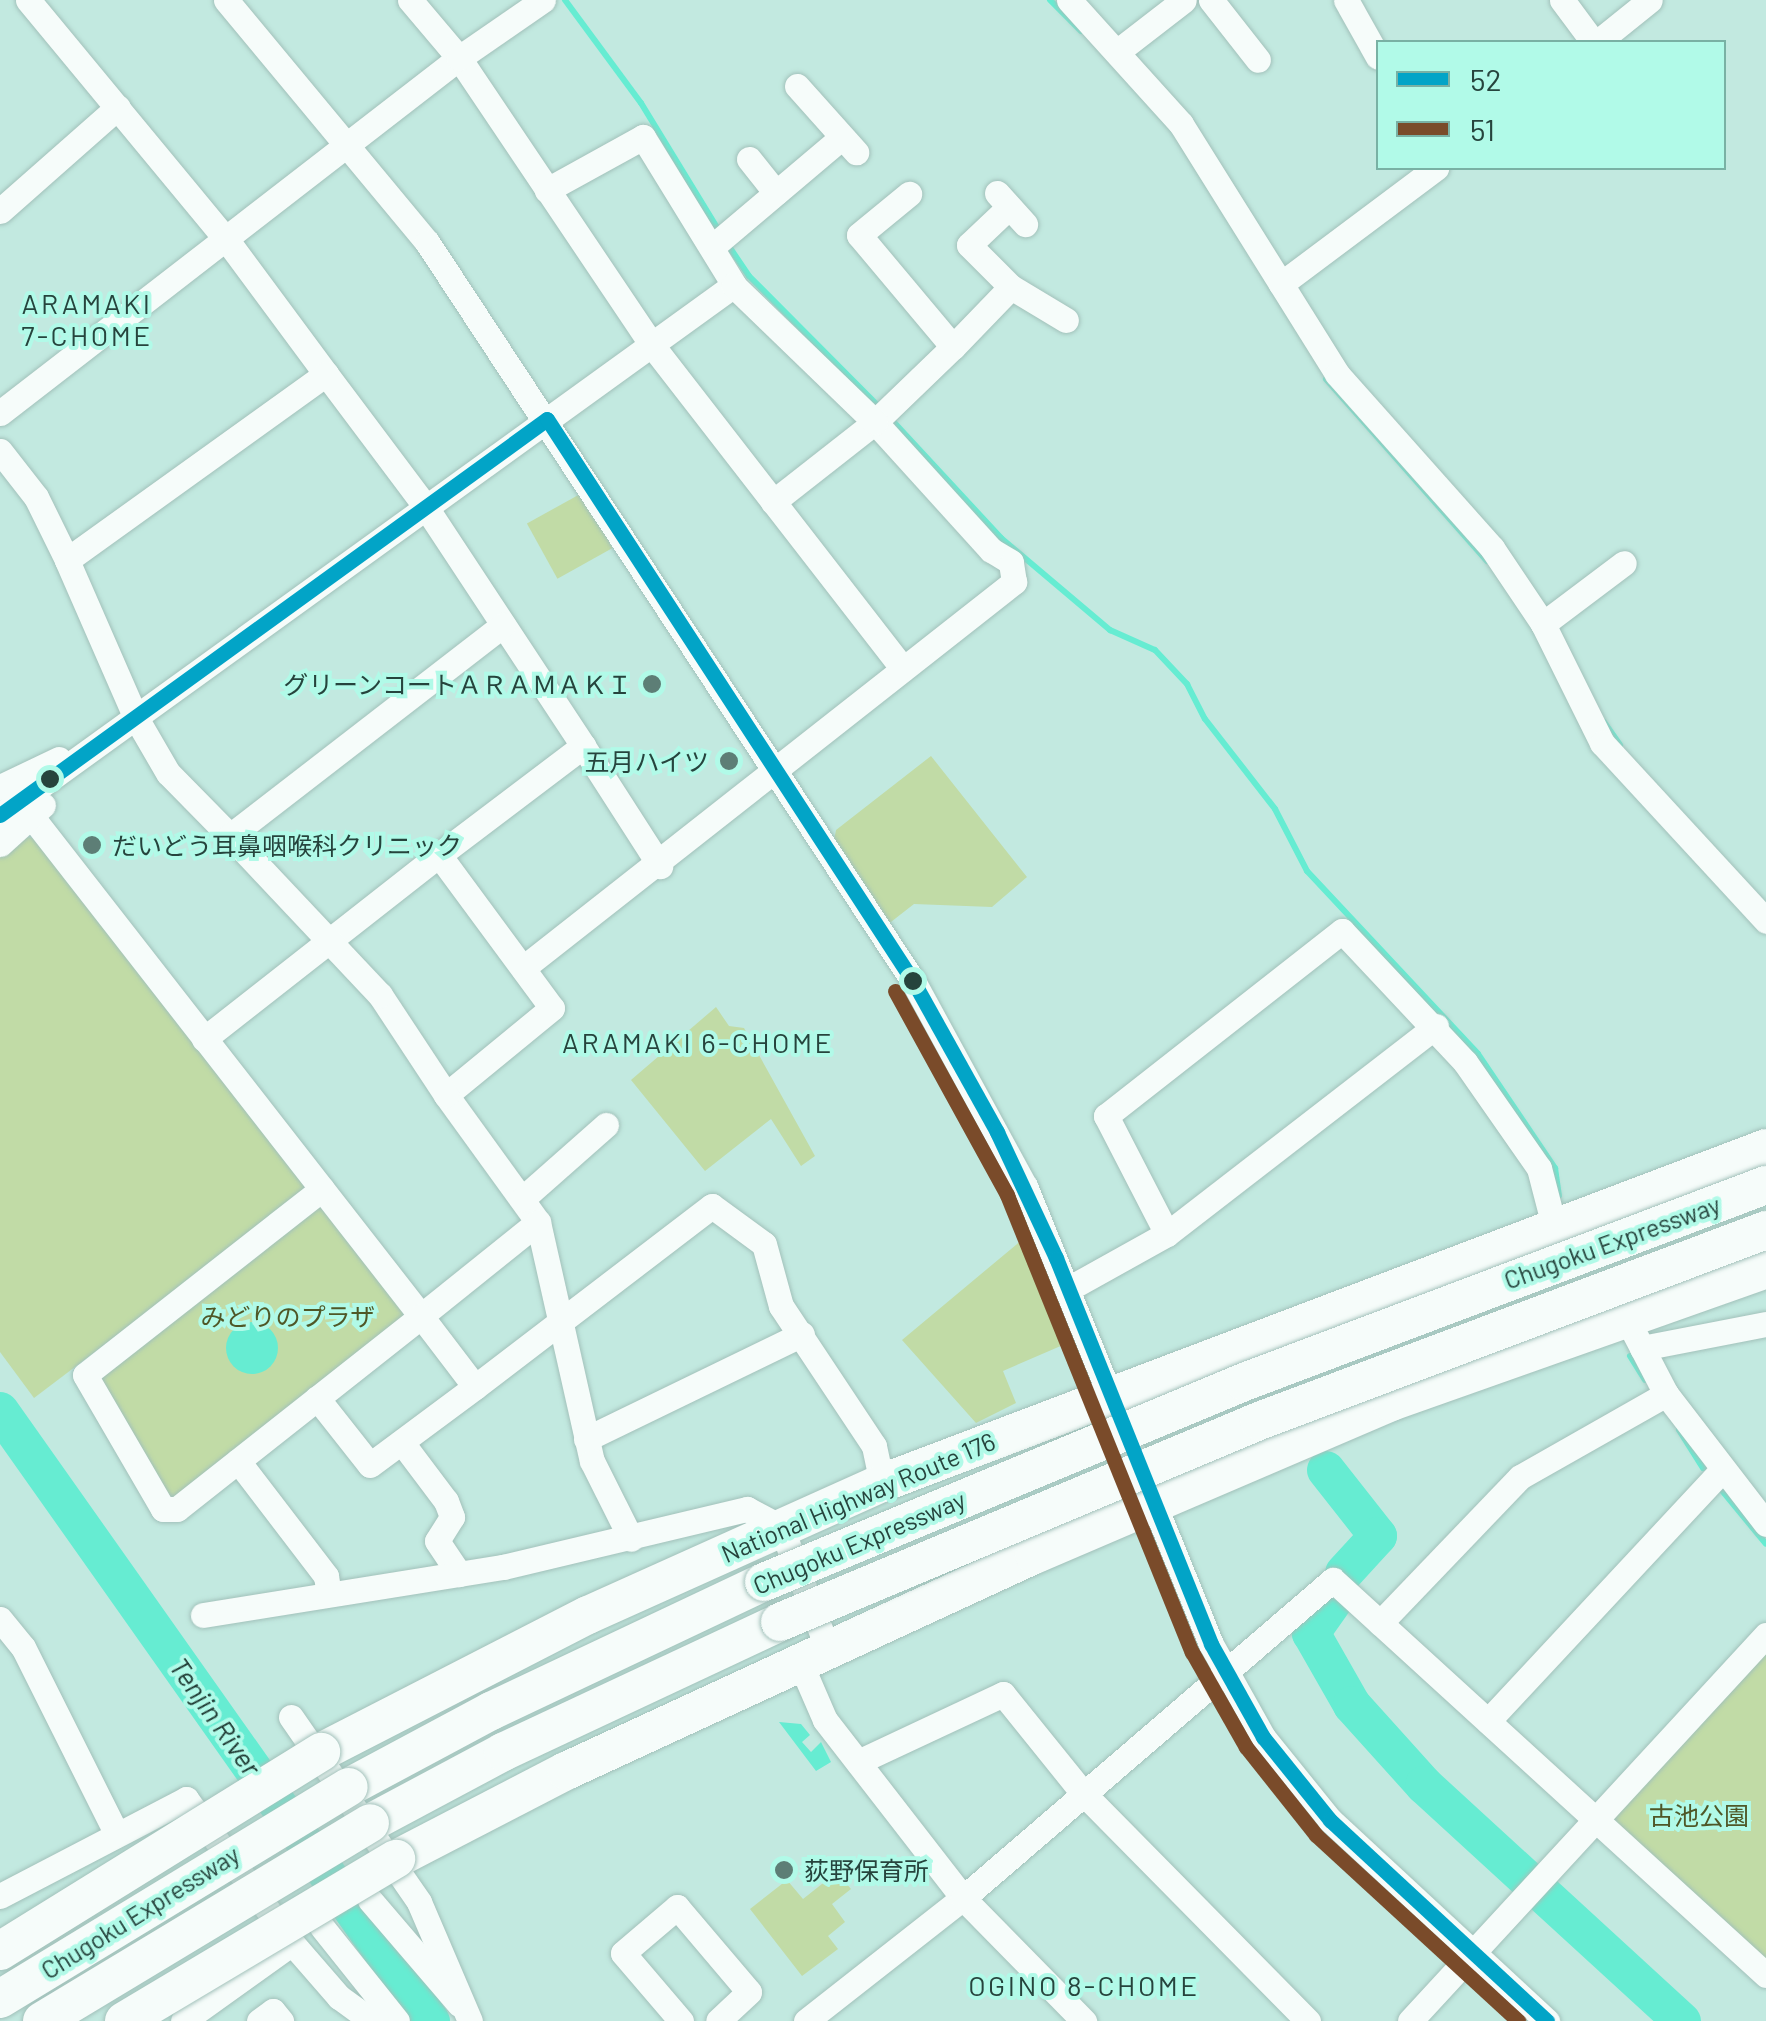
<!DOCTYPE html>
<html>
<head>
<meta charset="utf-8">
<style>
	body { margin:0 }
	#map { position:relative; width:1766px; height:2021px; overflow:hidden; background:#c2e9e0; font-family:Barlow,"Noto Sans JP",sans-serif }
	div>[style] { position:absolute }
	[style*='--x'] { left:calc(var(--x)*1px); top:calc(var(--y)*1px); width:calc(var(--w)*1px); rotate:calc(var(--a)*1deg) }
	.green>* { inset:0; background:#c1dba6; transform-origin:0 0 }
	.water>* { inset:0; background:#66ecd2 }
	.round { border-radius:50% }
	.stream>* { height:6px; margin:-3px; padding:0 3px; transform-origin:3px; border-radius:3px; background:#66ecd2 }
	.river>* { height:38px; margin:-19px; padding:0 19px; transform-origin:19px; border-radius:19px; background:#66ecd2 }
	.roads { filter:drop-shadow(0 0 2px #a2c1ba) drop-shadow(0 0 2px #a2c1ba) }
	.minor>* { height:25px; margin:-12.5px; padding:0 12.5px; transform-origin:12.5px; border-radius:12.5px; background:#f6fcfa }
	.highway>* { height:38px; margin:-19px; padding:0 19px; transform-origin:19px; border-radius:19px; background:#f6fcfa }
	.bridges { filter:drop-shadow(0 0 2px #a2c1ba) drop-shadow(0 0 2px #a2c1ba) }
	.highway-bridge>* { height:38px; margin:-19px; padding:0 19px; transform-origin:19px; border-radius:19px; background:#f6fcfa }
	.bus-1>* { height:15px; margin:-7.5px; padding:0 7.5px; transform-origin:7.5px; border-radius:7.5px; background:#02a4c7 }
	.bus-2>* { height:15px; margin:-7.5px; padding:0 7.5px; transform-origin:7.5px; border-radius:7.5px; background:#7a4b2a }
	.dots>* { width:28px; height:28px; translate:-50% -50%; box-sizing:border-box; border:5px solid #b1fae8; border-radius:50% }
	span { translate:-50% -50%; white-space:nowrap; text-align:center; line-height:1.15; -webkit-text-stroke:8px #b1fae8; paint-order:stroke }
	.poi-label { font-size:25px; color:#26443d }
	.right { translate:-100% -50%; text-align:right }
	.left { translate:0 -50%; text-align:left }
	.street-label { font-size:25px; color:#26443d }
	.park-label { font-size:25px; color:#4f5727 }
	.neighbourhood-label { font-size:28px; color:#26443d; letter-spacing:2.5px }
	.water-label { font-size:28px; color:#1e3932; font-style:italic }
	.legend { position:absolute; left:1376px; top:40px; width:350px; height:130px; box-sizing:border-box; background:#b1fae8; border:2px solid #79b1a4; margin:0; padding:12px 18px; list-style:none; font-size:30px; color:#26443d }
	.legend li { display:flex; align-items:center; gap:20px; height:50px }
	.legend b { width:50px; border:2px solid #79b1a4 }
</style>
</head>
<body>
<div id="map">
	<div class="green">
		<i style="left:582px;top:493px;width:63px;height:63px;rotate:61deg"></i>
		<i style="clip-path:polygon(931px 756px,1027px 877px,992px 907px,914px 904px,887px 925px,834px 840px,836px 830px)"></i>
		<i style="clip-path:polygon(26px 837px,34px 838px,305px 1187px,302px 1195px,34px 1398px,0 1352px,0 855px)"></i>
		<i style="clip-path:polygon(716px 1007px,729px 1026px,744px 1028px,815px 1156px,801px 1166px,771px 1119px,705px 1171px,631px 1080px)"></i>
		<i style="clip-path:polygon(316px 1201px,406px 1310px,404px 1321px,176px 1498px,164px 1495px,97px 1371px)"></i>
		<i style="clip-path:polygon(1023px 1239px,1063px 1345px,1003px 1371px,1016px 1403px,976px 1423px,902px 1340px)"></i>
		<i style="clip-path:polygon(1766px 1645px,1766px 1967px,1612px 1824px,1611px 1811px)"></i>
		<i style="clip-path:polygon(837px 1872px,851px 1889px,832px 1904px,845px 1922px,828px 1936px,838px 1949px,802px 1976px,750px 1909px,787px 1880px,803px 1899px)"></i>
	</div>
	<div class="water">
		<i class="round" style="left:226px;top:1322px;width:52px;height:52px"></i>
		<i style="clip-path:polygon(779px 1722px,801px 1724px,810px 1735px,802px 1742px,811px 1752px,821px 1742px,831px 1762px,816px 1771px)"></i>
	</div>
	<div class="stream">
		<i style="--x:565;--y:0;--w:128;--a:53.6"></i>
		<i style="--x:641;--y:103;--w:150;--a:58.6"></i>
		<i style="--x:1050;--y:0;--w:44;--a:45"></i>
		<i style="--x:726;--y:242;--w:41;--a:55.9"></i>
		<i style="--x:749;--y:276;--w:186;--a:45.2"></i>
		<i style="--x:1326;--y:379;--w:243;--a:48.5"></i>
		<i style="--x:889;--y:417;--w:165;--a:47.2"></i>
		<i style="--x:1001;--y:538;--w:143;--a:40.2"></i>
		<i style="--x:1110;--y:630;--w:49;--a:24"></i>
		<i style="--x:1155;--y:650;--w:47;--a:46.7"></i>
		<i style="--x:1187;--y:684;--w:39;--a:63"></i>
		<i style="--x:1205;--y:719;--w:114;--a:52.1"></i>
		<i style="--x:1275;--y:809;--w:70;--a:62.7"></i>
		<i style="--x:1307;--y:871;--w:250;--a:46.9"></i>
		<i style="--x:1478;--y:1054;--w:138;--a:56"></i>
		<i style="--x:1555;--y:1168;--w:28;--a:82"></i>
		<i style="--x:1604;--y:722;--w:28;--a:55"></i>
		<i style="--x:1630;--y:1356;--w:28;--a:58"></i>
		<i style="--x:1679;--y:1430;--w:45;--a:57.7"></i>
		<i style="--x:1720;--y:1488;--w:72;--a:50.6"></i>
	</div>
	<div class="river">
		<i style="--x:0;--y:1411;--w:747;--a:54.76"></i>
		<i style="--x:1326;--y:1470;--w:84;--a:51.8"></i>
		<i style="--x:1378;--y:1536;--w:50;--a:132.6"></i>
		<i style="--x:1335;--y:1599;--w:42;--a:125.2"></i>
		<i style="--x:1311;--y:1633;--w:83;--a:60.3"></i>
		<i style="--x:1352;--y:1705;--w:108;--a:48"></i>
		<i style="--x:1424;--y:1785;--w:350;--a:42.5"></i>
	</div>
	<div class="roads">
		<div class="minor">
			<i style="--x:28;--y:0;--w:310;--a:50.4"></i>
			<i style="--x:226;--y:239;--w:168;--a:53.5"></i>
			<i style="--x:226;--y:0;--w:315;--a:50.3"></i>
			<i style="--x:427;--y:242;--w:884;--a:56.67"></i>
			<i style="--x:913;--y:981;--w:234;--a:61.4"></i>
			<i style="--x:1025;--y:1186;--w:494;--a:67.9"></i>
			<i style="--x:1211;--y:1644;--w:107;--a:60.8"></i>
			<i style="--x:1263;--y:1737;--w:107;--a:51.1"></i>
			<i style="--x:1330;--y:1820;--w:296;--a:42.8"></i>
			<i style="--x:410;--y:0;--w:76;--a:49.8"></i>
			<i style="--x:459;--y:58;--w:344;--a:56.1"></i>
			<i style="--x:651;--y:344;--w:411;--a:52.2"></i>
			<i style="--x:1069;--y:0;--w:167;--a:47.9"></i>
			<i style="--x:1181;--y:124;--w:295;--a:58"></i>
			<i style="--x:1337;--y:374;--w:233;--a:48.3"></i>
			<i style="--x:1492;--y:548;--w:92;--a:56.1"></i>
			<i style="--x:1543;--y:624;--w:101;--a:-37"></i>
			<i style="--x:1211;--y:0;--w:76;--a:51.9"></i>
			<i style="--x:1346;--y:0;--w:65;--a:60.7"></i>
			<i style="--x:1562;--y:0;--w:49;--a:53.4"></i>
			<i style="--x:1591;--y:39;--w:8;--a:14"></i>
			<i style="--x:1599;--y:41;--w:65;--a:-38.8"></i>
			<i style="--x:1118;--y:51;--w:83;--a:-37.7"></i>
			<i style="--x:797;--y:86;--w:89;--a:48.2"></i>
			<i style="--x:749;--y:159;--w:43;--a:51.5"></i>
			<i style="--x:997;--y:193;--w:42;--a:47.9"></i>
			<i style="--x:1009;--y:207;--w:55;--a:136.5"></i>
			<i style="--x:969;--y:245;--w:59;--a:45"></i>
			<i style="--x:1011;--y:287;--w:64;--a:31"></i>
			<i style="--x:0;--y:211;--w:157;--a:-41.4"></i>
			<i style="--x:712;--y:247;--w:170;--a:-40.2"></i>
			<i style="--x:1281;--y:284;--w:194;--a:-36.8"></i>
			<i style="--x:953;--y:347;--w:83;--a:-46"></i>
			<i style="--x:0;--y:413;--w:580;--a:-37.72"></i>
			<i style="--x:459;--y:58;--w:102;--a:-34.6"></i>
			<i style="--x:0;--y:451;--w:58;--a:52"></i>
			<i style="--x:36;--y:497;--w:70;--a:63.8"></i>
			<i style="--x:773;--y:502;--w:130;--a:-38.1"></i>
			<i style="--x:875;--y:422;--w:108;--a:-43.9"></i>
			<i style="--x:953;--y:347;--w:146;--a:-130"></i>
			<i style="--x:859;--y:235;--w:65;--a:-39.4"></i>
			<i style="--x:1543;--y:624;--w:133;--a:63.6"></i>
			<i style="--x:1602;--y:743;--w:242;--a:47.3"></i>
			<i style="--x:0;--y:787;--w:65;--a:-25.4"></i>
			<i style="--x:0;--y:815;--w:905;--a:-35.83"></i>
			<i style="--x:734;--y:285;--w:174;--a:-121.6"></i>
			<i style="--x:643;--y:137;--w:110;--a:151.1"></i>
			<i style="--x:32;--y:817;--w:633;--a:52.06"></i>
			<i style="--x:421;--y:1316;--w:150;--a:-38.8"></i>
			<i style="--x:230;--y:836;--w:88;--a:-134.5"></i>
			<i style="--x:168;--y:773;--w:66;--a:-120.1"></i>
			<i style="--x:135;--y:716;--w:170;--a:-113.6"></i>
			<i style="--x:67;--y:560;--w:319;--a:-35.7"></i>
			<i style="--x:326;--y:374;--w:165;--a:53.1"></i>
			<i style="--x:425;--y:506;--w:287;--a:56.6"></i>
			<i style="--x:0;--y:844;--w:58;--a:-42.2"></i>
			<i style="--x:439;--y:855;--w:181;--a:-37.1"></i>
			<i style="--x:583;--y:746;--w:143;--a:57.3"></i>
			<i style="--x:523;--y:968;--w:625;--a:-38.17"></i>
			<i style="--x:1014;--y:582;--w:20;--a:-99"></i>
			<i style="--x:1011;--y:562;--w:23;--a:-149"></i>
			<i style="--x:991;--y:550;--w:173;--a:-132.2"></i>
			<i style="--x:875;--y:422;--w:197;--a:-136"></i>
			<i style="--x:204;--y:1039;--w:298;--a:-38.1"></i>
			<i style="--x:439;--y:855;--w:190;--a:53.6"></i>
			<i style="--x:552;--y:1008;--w:137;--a:140.6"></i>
			<i style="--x:446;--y:1095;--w:157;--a:54.1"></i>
			<i style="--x:538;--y:1222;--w:245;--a:77.3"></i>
			<i style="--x:592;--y:1461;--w:87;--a:63.4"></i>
			<i style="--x:446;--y:1095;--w:120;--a:-123.4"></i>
			<i style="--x:380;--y:995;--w:219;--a:-133.3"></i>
			<i style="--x:230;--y:836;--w:345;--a:-37.7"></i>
			<i style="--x:322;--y:1189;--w:301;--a:141.9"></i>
			<i style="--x:85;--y:1375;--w:155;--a:59.8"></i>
			<i style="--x:163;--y:1509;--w:14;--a:0"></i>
			<i style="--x:177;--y:1509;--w:311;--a:-38.3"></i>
			<i style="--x:421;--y:1316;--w:89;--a:52.7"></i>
			<i style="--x:475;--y:1387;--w:298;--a:-37.4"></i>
			<i style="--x:712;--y:1206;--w:64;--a:36.2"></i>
			<i style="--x:764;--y:1244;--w:64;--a:74.7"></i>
			<i style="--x:781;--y:1306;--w:168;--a:56.4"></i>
			<i style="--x:874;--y:1446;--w:38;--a:78"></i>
			<i style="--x:522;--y:1199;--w:112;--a:-41.4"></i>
			<i style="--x:1167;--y:1234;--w:340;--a:-37.7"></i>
			<i style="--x:1068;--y:1289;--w:113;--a:-29.1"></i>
			<i style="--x:1167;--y:1234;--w:133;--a:-117.3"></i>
			<i style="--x:1106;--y:1116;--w:300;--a:-38.1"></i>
			<i style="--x:1342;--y:931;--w:180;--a:46.8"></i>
			<i style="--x:1465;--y:1062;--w:129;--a:55.1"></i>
			<i style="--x:1539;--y:1168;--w:60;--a:75.5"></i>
			<i style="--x:1627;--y:1319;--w:85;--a:62.5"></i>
			<i style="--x:1666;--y:1394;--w:164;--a:52.4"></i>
			<i style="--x:1642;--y:1348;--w:126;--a:-11"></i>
			<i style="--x:317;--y:1398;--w:85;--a:51.7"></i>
			<i style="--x:370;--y:1465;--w:131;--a:-36.6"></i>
			<i style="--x:586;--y:1439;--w:240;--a:-25.9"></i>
			<i style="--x:403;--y:1444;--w:71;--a:53"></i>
			<i style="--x:446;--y:1501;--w:17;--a:69"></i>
			<i style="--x:452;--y:1517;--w:28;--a:122"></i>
			<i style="--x:437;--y:1541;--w:40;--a:56"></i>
			<i style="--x:238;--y:1461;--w:145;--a:52.6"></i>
			<i style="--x:326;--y:1576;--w:18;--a:81"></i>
			<i style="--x:203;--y:1615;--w:304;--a:-9.1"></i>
			<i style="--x:503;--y:1567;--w:251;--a:-13.4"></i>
			<i style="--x:747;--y:1509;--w:38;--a:28"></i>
			<i style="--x:781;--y:1527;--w:129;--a:69"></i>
			<i style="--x:0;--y:1619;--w:36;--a:51"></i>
			<i style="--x:23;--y:1647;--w:208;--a:63.4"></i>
			<i style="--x:1380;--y:1623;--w:202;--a:-46.2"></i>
			<i style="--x:1520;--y:1477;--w:168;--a:-29.6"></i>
			<i style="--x:799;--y:1660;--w:65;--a:66.6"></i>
			<i style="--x:825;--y:1720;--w:225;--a:52.2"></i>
			<i style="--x:963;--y:1898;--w:173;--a:45.5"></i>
			<i style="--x:291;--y:1717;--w:225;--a:55.3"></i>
			<i style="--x:419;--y:1902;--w:129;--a:66.8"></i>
			<i style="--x:1488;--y:1721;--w:343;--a:-47"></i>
			<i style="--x:858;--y:1762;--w:160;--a:-25.1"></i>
			<i style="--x:1003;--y:1694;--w:126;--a:51.1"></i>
			<i style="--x:1082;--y:1792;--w:322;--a:45.4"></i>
			<i style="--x:0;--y:1896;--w:210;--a:-27.5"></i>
			<i style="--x:186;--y:1799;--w:179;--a:53.6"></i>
			<i style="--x:292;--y:1943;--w:134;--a:144.4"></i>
			<i style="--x:370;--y:1900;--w:137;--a:49.4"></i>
			<i style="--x:322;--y:1927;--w:120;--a:51.4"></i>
			<i style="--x:292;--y:1943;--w:72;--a:49"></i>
			<i style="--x:339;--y:1997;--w:41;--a:36"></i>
			<i style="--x:259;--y:2021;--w:17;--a:-36"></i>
			<i style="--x:273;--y:2011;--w:13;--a:51"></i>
			<i style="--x:681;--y:2021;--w:89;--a:-130.5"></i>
			<i style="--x:623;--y:1953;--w:71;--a:-40.4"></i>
			<i style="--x:677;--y:1907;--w:111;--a:49.7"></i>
			<i style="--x:749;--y:1992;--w:42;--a:136.9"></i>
			<i style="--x:806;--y:2021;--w:199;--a:-38.1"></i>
			<i style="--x:963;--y:1898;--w:488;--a:-40.7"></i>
			<i style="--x:1333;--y:1580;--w:586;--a:42.37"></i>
			<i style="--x:1410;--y:2021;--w:525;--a:-47.32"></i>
		</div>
		<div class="highway">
			<i style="--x:321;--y:1752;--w:300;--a:-27.2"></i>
			<i style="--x:588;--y:1615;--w:322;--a:-24.2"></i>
			<i style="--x:882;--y:1483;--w:945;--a:-20.75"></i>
			<i style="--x:349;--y:1787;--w:161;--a:-28.2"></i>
			<i style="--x:491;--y:1711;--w:302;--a:-25.3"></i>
			<i style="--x:370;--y:1823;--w:151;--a:-28.1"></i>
			<i style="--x:503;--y:1752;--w:306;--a:-25.1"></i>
			<i style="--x:396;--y:1859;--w:191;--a:-27.4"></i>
			<i style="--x:566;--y:1771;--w:515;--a:-24.78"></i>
			<i style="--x:1034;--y:1555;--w:388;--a:-23.2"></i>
			<i style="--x:1391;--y:1402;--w:398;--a:-19.5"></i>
		</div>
	</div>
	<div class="bridges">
		<div class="highway-bridge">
			<i style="--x:764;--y:1582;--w:520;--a:-22.62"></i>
			<i style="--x:1244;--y:1382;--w:558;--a:-20.68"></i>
			<i style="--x:780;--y:1622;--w:519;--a:-22.76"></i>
			<i style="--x:1259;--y:1421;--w:542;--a:-20.64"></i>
			<i style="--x:0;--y:1951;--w:378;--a:-31.8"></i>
			<i style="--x:0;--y:1999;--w:408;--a:-31.3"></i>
			<i style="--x:42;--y:2021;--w:383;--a:-31.1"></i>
			<i style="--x:124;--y:2021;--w:317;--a:-30.8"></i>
		</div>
	</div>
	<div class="bus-1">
		<i style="--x:0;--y:815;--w:675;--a:-35.9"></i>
		<i style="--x:547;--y:419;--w:671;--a:56.93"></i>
		<i style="--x:913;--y:981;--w:173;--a:60.9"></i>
		<i style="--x:997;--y:1132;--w:139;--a:64.9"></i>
		<i style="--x:1056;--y:1258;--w:416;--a:68.1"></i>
		<i style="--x:1211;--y:1644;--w:107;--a:60.8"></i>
		<i style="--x:1263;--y:1737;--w:107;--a:51.1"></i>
		<i style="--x:1330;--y:1820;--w:296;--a:42.8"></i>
	</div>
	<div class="bus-2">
		<i style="--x:895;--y:991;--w:233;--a:61.2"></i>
		<i style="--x:1007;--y:1195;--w:493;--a:68"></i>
		<i style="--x:1192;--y:1652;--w:109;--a:60.4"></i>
		<i style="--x:1246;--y:1747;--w:112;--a:51.5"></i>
		<i style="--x:1316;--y:1835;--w:275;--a:42.6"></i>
	</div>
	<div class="dots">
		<i style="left:652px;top:684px;background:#5d7e76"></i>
		<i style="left:729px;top:761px;background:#5d7e76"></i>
		<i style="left:50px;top:779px;background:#26443d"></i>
		<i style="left:92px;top:845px;background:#5d7e76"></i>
		<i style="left:913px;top:981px;background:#26443d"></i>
		<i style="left:784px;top:1870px;background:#5d7e76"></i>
	</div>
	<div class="poi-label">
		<span class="right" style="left:632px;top:684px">グリーンコートＡＲＡＭＡＫＩ</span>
		<span class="right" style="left:709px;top:761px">五月ハイツ</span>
		<span class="left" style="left:112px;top:845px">だいどう耳鼻咽喉科クリニック</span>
		<span class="left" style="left:804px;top:1870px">荻野保育所</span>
	</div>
	<div class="street-label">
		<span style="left:1612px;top:1242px;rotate:-20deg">Chugoku Expressway</span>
		<span style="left:858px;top:1497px;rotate:-23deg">National Highway Route 176</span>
		<span style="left:859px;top:1542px;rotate:-23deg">Chugoku Expressway</span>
		<span style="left:140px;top:1912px;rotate:-32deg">Chugoku Expressway</span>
	</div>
	<div class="park-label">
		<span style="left:288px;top:1316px">みどりのプラザ</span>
		<span style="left:1699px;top:1815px">古池公園</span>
	</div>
	<div class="neighbourhood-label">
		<span style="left:87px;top:319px">ARAMAKI<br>7-CHOME</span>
		<span style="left:698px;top:1042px">ARAMAKI 6-CHOME</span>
		<span style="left:1084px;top:1985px">OGINO 8-CHOME</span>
	</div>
	<div class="water-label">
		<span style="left:216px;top:1716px;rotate:55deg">Tenjin River</span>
	</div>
	<ul class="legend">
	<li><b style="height:12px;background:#02a4c7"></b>52</li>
	<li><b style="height:12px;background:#7a4b2a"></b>51</li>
	</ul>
</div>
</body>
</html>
